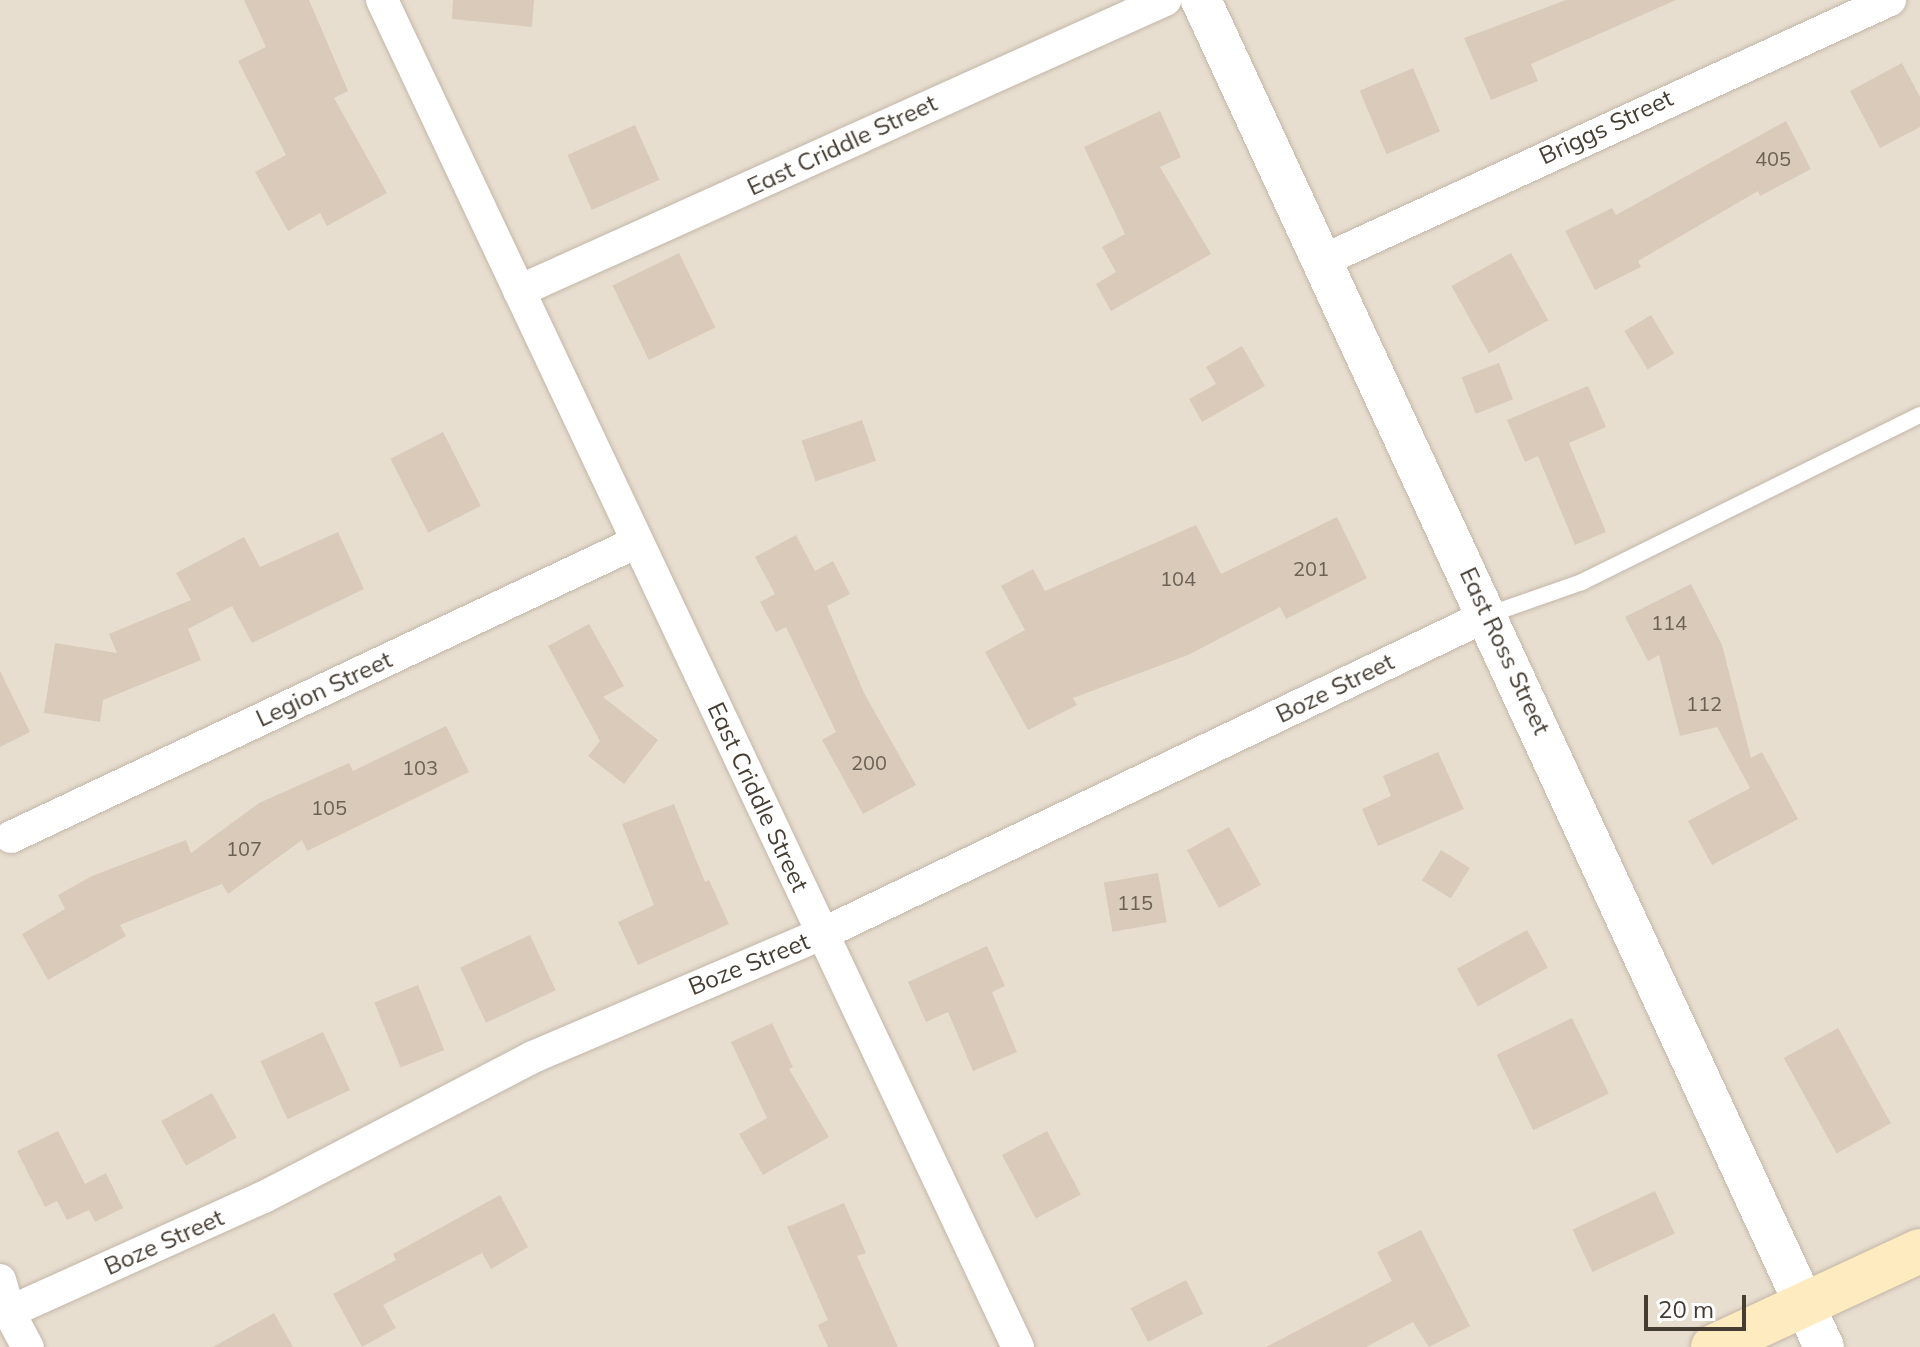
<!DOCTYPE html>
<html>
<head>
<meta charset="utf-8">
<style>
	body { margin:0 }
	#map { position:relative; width:1920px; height:1347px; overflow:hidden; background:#f3ede2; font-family:Mulish,sans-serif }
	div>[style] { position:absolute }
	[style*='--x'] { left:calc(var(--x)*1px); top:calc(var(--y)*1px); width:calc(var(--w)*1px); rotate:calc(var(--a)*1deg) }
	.residential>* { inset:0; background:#e8ded0; transform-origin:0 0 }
	.building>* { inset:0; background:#d9caba; transform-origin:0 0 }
	.roads { filter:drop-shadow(0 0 2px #c2b6a7) drop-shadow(0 0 2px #c2b6a7) }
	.service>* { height:16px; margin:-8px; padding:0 8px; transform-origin:8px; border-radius:8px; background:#fff }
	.minor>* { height:32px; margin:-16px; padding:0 16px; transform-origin:16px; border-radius:16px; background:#fff }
	.tertiary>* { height:40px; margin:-20px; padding:0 20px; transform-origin:20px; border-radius:20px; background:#fff }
	.secondary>* { height:44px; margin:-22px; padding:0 22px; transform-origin:22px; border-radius:22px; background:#ffebc0 }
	span { translate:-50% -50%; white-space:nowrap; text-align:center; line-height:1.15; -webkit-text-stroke:6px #fff; paint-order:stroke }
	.number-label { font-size:20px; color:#6a6054 }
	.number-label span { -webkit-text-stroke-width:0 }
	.street-label { font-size:24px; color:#453c32 }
	.scale { position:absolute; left:1644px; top:1295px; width:102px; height:36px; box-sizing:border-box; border:4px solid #453c32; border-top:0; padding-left:10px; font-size:24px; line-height:28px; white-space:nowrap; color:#453c32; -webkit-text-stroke:6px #fff; paint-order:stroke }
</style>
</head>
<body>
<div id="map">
	<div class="residential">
		<i style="left:0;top:0;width:1920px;height:1347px"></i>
	</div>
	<div class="building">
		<i style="clip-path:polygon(244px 0,309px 0,348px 91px,334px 98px,387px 193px,327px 226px,320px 213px,288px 231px,255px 172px,286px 155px,238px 61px,266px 47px)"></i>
		<i style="clip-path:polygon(453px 0,534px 0,532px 27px,452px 19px)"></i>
		<i style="clip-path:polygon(1566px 0,1676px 0,1531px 64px,1538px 81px,1491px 100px,1464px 38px)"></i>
		<i style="clip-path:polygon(1902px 63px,1920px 97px,1920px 127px,1880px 148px,1850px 91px)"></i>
		<i style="left:1413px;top:68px;width:69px;height:58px;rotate:67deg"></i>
		<i style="clip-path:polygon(1160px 111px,1181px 157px,1160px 167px,1211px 254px,1111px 311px,1096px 284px,1116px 272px,1102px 247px,1125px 234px,1084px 147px)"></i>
		<i style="clip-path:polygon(1786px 121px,1811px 169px,1760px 196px,1758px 191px,1638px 261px,1641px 267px,1595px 290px,1565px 231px,1612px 208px,1616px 215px)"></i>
		<i style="left:635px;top:125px;width:60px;height:74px;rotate:66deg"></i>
		<i style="left:679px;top:253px;width:83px;height:74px;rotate:64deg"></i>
		<i style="left:1511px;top:253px;width:77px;height:68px;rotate:61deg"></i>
		<i style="left:1651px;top:315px;width:45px;height:31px;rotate:59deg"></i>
		<i style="clip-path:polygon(1242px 346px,1265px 386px,1202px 422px,1189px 399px,1216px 384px,1206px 367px)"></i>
		<i style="left:1499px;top:363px;width:39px;height:40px;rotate:69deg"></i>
		<i style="clip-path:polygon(1588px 386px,1606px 427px,1569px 443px,1606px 532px,1575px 545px,1538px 456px,1525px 462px,1507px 420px)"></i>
		<i style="left:862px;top:420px;width:43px;height:64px;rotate:71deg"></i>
		<i style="left:443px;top:432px;width:83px;height:59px;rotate:63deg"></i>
		<i style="clip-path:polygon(1337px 517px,1367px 578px,1286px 619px,1280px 607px,1188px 655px,1073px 698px,1077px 705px,1028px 730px,985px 652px,1025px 630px,1001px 586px,1033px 569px,1045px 591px,1196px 525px,1221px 574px)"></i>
		<i style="clip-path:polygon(338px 532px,364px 589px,252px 643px,232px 606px,188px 629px,201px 660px,103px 700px,100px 722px,44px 713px,55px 643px,117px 653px,109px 634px,191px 600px,176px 573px,244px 537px,260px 567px)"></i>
		<i style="clip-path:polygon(796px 535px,815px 571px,833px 561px,850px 594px,827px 606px,864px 693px,916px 785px,863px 814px,822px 740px,836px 732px,786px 627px,776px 632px,760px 602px,775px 594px,755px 557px)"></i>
		<i style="clip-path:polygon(1691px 584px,1722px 645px,1751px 758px,1762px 752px,1798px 819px,1712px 865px,1688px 821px,1750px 788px,1717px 727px,1680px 736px,1659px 655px,1648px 661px,1625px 617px)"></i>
		<i style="clip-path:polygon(589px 624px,624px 686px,603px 697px,658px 740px,624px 784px,588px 756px,600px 741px,548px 646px)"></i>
		<i style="clip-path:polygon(0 671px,30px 732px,0 747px)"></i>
		<i style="clip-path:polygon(446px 726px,469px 772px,307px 851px,302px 840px,228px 894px,222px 884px,120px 925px,126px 936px,48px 980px,22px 934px,65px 909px,58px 895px,92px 876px,186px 840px,191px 853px,259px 803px,349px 763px,353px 771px)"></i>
		<i style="clip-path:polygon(1438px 752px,1464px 809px,1378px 846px,1362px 809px,1391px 796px,1383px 776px)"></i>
		<i style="clip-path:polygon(674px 804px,705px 882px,709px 880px,729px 924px,638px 965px,618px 922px,654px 905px,622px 824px)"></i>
		<i style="left:1229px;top:827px;width:66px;height:48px;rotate:61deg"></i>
		<i style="left:1441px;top:850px;width:34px;height:36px;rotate:32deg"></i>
		<i style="left:1158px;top:873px;width:50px;height:55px;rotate:80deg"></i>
		<i style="left:1527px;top:930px;width:43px;height:80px;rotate:61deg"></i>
		<i style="left:530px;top:935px;width:61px;height:77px;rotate:65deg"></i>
		<i style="clip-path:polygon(987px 946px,1005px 986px,992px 992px,1017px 1052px,973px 1071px,948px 1012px,926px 1022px,908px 982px)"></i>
		<i style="left:418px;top:985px;width:70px;height:47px;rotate:68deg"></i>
		<i style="left:1572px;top:1018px;width:84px;height:84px;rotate:64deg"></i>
		<i style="clip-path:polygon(772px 1023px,793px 1067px,789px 1069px,829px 1137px,763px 1175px,739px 1134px,767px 1118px,731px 1042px)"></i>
		<i style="left:1838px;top:1028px;width:109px;height:62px;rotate:61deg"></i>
		<i style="left:323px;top:1032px;width:64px;height:69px;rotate:65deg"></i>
		<i style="left:212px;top:1093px;width:51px;height:58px;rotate:61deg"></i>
		<i style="clip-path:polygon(58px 1131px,85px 1184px,106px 1173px,123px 1208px,95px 1222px,89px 1210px,67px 1220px,57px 1201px,45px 1207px,17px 1151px)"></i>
		<i style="left:1047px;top:1131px;width:72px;height:51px;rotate:62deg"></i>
		<i style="left:1655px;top:1191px;width:47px;height:91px;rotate:65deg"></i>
		<i style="clip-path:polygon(500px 1195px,528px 1247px,491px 1269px,482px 1253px,383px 1305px,396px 1328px,362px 1347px,333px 1294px,396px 1260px,393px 1254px)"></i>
		<i style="clip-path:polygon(844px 1203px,866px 1253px,857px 1256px,898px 1347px,828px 1347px,818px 1325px,828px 1320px,787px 1227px)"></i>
		<i style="clip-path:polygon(1421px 1230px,1470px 1326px,1429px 1347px,1413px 1322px,1366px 1347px,1266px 1347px,1392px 1281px,1377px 1252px)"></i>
		<i style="left:1186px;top:1280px;width:38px;height:62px;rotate:63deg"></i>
		<i style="clip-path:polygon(274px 1313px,293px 1347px,213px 1347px)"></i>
	</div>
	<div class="roads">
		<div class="service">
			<i style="--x:1488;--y:615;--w:100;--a:-19.3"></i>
			<i style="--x:1582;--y:582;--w:377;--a:-26.3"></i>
		</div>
		<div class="minor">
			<i style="--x:382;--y:0;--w:1490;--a:64.73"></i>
			<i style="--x:1324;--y:260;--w:623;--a:-24.67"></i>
			<i style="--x:519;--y:291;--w:709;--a:-24.25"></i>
			<i style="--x:11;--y:837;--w:692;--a:-25.23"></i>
			<i style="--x:0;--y:1280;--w:33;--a:74"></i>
			<i style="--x:9;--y:1312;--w:40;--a:62"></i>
			<i style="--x:9;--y:1312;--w:280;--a:-24.3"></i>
			<i style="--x:264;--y:1197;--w:303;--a:-27.5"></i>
			<i style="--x:533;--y:1057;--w:314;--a:-23.1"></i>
			<i style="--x:822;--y:934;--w:738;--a:-25.59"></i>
		</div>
		<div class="tertiary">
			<i style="--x:1201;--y:0;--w:1484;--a:65.18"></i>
		</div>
		<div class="secondary">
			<i style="--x:1713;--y:1347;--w:228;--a:-24.9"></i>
		</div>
	</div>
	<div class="number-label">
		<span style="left:1773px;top:158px">405</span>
		<span style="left:1311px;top:568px">201</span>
		<span style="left:1178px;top:578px">104</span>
		<span style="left:1669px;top:622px">114</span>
		<span style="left:1704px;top:703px">112</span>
		<span style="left:869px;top:762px">200</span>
		<span style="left:420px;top:767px">103</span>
		<span style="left:329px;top:807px">105</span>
		<span style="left:244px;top:848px">107</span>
		<span style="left:1135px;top:902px">115</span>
	</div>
	<div class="street-label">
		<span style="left:1606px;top:127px;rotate:-25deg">Briggs Street</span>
		<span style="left:842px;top:145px;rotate:-25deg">East Criddle Street</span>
		<span style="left:1505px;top:651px;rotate:65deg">East Ross Street</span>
		<span style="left:1335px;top:688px;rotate:-26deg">Boze Street</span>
		<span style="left:324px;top:689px;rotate:-25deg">Legion Street</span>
		<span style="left:758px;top:797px;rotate:65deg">East Criddle Street</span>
		<span style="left:749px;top:964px;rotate:-22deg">Boze Street</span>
		<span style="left:164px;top:1242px;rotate:-24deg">Boze Street</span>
	</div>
	<div class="scale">20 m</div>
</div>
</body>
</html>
